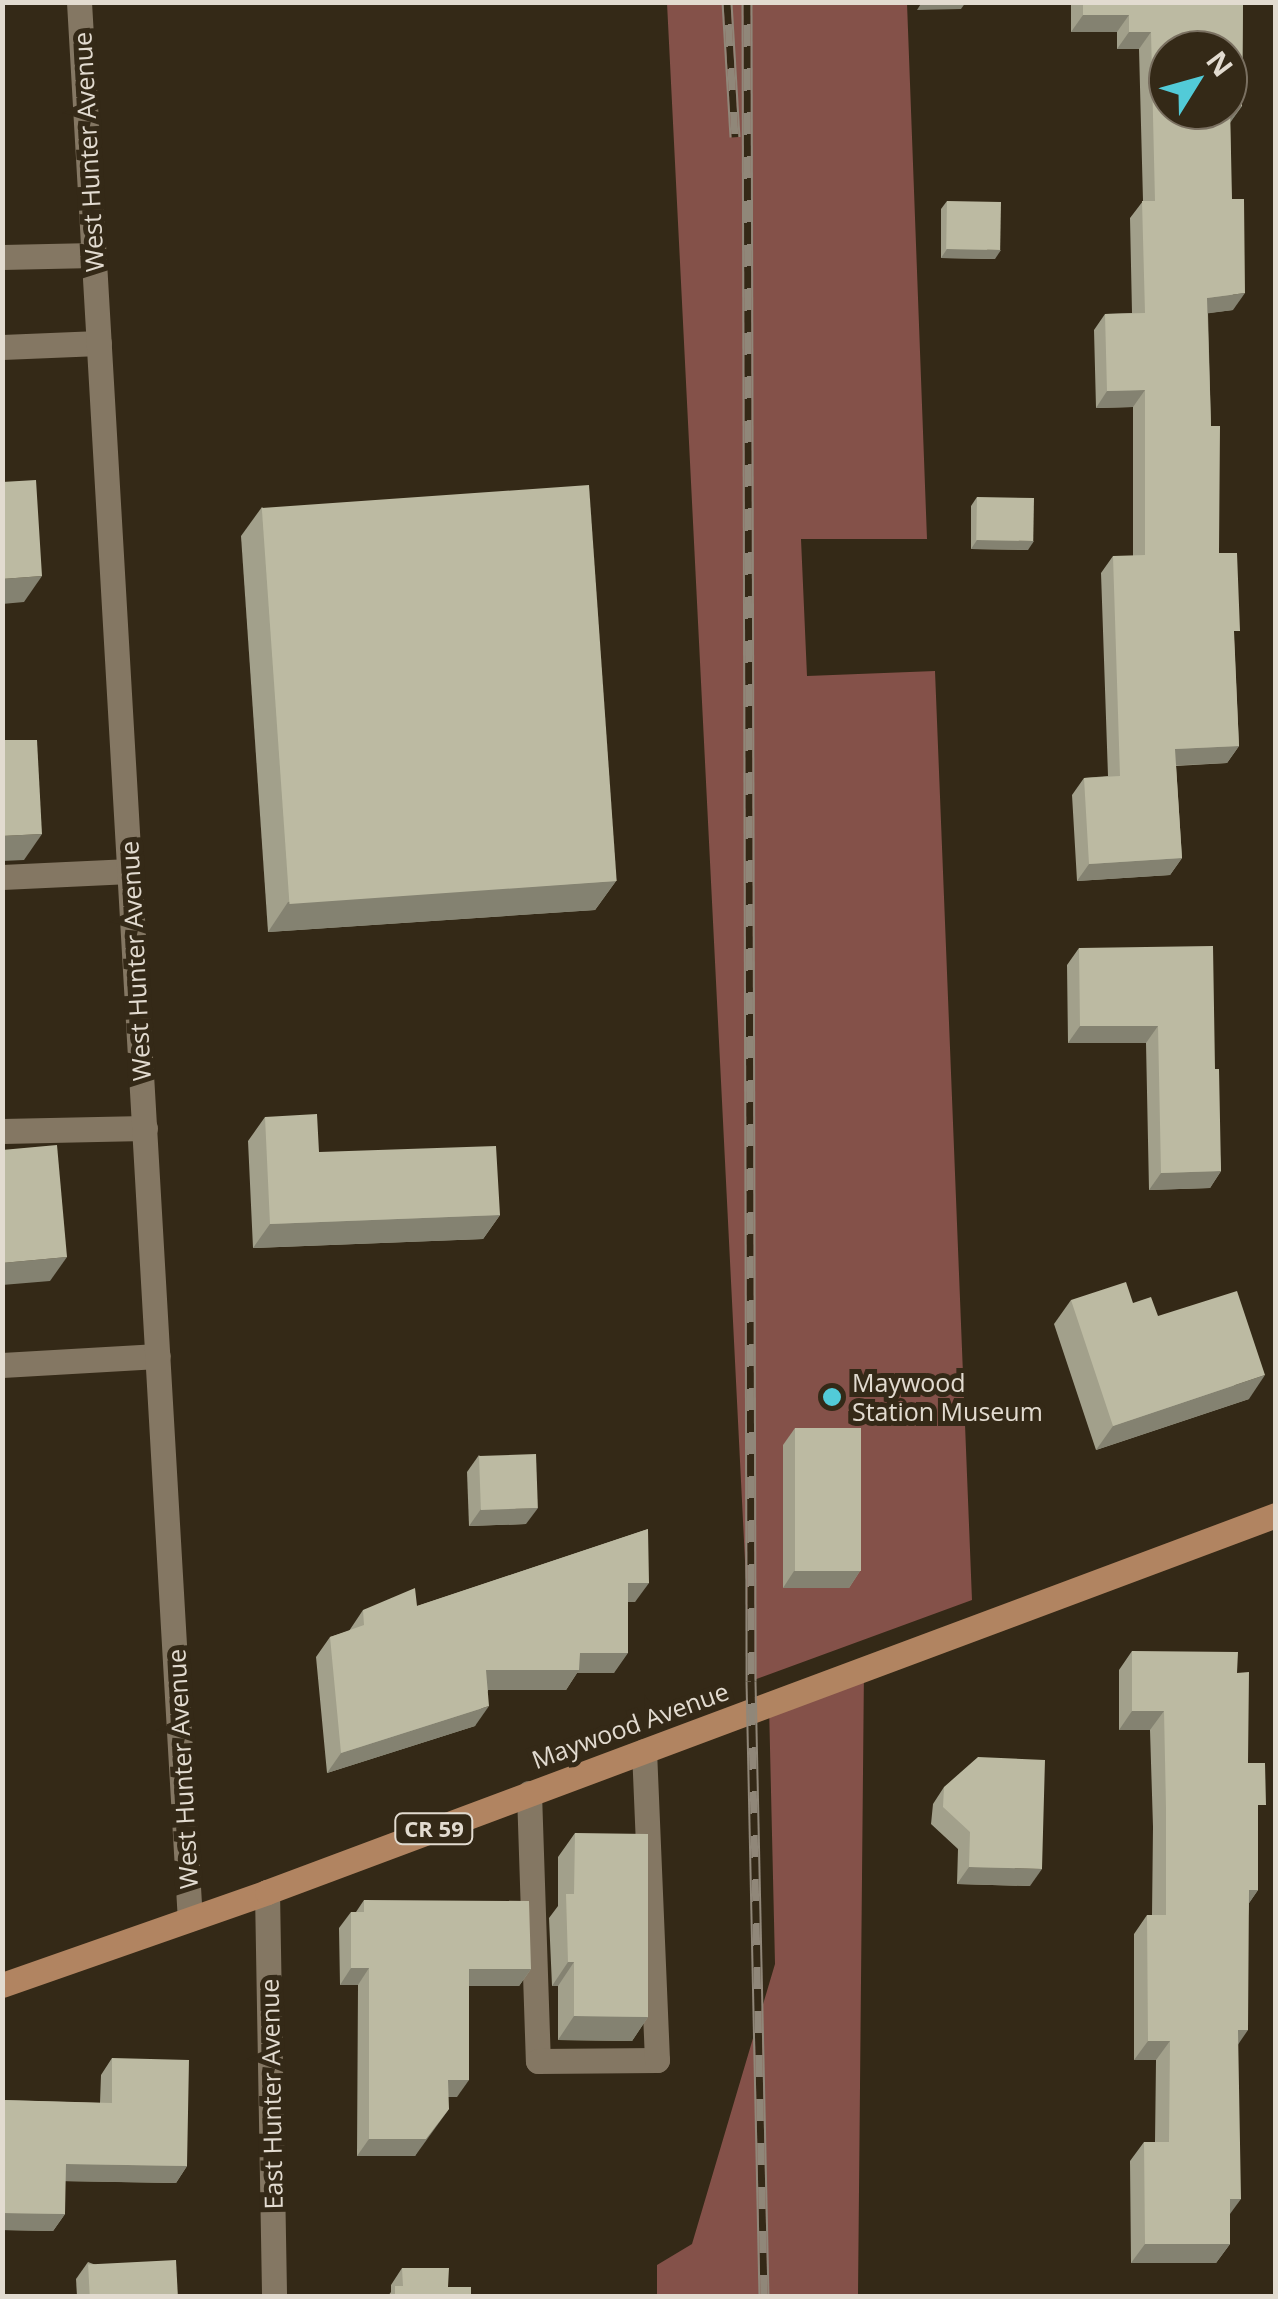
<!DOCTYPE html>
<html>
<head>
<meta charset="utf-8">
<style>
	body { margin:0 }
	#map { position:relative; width:1278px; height:2299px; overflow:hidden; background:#342917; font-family:"Open Sans",sans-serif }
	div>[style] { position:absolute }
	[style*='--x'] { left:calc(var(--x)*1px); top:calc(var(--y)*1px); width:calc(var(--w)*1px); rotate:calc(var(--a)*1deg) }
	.forest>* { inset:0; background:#845149 }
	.lane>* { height:25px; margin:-12.5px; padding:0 12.5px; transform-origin:12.5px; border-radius:12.5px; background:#847763 }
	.street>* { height:25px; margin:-12.5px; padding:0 12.5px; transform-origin:12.5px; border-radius:12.5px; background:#847763 }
	.primary>* { height:25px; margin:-12.5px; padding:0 12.5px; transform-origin:12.5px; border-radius:12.5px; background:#b18461 }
	.rail>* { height:11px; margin-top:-5.5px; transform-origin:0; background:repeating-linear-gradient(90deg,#342917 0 22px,#908779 0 44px); box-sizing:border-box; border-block:2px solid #908779 }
	.wall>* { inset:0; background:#a2a08b }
	.shaded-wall>* { inset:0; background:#848271 }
	.building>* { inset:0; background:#bcbaa2; transform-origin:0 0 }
	.dots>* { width:28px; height:28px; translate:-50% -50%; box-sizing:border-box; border:5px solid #342917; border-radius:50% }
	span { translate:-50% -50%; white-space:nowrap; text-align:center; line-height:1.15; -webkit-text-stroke:10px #342917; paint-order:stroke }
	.shield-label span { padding:2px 8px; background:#342917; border:2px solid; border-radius:8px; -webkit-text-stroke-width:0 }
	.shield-label { font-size:22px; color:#e2dbd0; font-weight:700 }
	.street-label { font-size:25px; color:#e2dbd0 }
	.poi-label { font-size:25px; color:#e2dbd0 }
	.left { translate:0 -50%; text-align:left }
	.frame { position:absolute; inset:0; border:5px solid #e2dbd0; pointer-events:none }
	.north { position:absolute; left:1148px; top:30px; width:100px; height:100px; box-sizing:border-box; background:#342917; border:2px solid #7a7061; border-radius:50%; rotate:53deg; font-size:28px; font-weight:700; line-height:40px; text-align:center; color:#e2dbd0 }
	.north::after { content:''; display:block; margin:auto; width:35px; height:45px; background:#52cbd8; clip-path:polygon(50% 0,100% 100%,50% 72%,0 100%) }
</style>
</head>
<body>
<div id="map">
	<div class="forest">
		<i style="clip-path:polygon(667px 3px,907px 3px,927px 539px,801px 539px,807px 676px,935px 671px,972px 1600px,751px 1681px)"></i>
		<i style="clip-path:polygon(864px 1668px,858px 2296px,657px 2296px,657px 2265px,692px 2244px,775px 1964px,769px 1705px)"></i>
	</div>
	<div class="lane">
		<i style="--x:2;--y:257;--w:92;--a:-1.2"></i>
		<i style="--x:2;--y:347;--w:97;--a:-2.4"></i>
		<i style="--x:2;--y:877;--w:128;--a:-2.7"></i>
		<i style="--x:2;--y:1131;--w:143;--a:-1.2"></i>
		<i style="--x:2;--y:1365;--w:156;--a:-3.3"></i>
		<i style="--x:529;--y:1793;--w:268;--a:88.1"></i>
		<i style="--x:538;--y:2061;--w:119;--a:-0.5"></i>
		<i style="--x:657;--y:2060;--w:309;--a:-92.4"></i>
	</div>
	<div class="street">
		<i style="--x:79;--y:2;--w:1920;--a:86.69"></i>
		<i style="--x:267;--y:1892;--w:404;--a:89"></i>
	</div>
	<div class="primary">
		<i style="--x:2;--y:1985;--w:281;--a:-19.3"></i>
		<i style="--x:267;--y:1892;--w:1077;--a:-20.49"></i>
	</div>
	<div class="rail">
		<i style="--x:727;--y:2;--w:135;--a:86.6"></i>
		<i style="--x:747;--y:2;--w:1679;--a:89.86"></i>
		<i style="--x:751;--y:1681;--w:615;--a:88.79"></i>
	</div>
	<div class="wall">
		<i style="clip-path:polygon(1071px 2px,1243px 2px,1242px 106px,1230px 122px,1233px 310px,1208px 313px,1211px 426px,1219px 553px,1234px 639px,1239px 746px,1227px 763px,1176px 766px,1182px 858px,1170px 875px,1077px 881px,1072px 795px,1084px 778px,1108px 776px,1101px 573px,1113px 556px,1133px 556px,1133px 407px,1096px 408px,1094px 330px,1105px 314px,1132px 313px,1130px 218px,1143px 201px,1139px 49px,1117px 49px,1117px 32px,1071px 32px)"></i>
		<i style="clip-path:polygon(947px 201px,995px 259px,941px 258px,941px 209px)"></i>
		<i style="clip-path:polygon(977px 497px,1028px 550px,971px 549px,971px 506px)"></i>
		<i style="clip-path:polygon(262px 507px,616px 881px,595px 910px,268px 932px,241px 536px)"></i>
		<i style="clip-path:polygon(1079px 948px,1215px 1069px,1221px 1171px,1210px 1188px,1149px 1190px,1146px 1043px,1068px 1043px,1067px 965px)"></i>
		<i style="clip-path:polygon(265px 1117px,319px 1152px,500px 1215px,483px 1239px,253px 1248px,248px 1141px)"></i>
		<i style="clip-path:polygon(1071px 1300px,1133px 1303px,1158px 1316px,1249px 1399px,1096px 1450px,1054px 1324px)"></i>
		<i style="clip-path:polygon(795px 1428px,860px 1571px,849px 1588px,783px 1588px,783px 1445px)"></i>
		<i style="clip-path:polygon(479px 1455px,526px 1524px,469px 1526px,467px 1472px)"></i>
		<i style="clip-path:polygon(648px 1529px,635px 1602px,628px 1602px,614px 1673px,577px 1673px,566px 1690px,488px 1690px,475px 1726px,327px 1773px,316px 1657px,330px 1637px,349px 1631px,363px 1610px,417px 1606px)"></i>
		<i style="clip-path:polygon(1132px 1651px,1237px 1673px,1248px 1763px,1258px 1816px,1258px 1890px,1249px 1903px,1238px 2044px,1230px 2215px,1230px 2244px,1216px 2263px,1131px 2263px,1130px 2161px,1144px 2142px,1155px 2142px,1156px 2060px,1134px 2060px,1134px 1934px,1147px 1915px,1152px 1915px,1153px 1827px,1150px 1730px,1119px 1730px,1119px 1670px)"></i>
		<i style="clip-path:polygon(944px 1787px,1030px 1886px,957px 1884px,958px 1849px,931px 1824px,933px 1804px)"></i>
		<i style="clip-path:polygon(575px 1833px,648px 2017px,632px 2041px,558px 2040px,558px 1986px,552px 1986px,549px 1918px,558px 1906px,558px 1857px)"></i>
		<i style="clip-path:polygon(364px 1900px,531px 1969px,519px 1986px,469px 1986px,457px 2097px,448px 2097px,415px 2156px,357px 2156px,358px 1985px,340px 1985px,339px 1928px,351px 1912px,356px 1912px)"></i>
		<i style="clip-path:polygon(112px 2058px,187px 2166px,176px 2183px,65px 2181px,65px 2214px,53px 2231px,2px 2230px,2px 2100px,100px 2103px,101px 2075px)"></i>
		<i style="clip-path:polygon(88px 2262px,178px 2296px,77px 2296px,76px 2279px)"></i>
		<i style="clip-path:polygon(402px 2268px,448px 2287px,471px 2296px,388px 2296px,391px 2292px,391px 2285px)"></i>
	</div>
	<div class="shaded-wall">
		<i style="clip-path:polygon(922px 2px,966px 2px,961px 9px,917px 10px)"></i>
		<i style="clip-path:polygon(1083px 15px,1129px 15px,1117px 32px,1071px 32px)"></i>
		<i style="clip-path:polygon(1129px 32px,1151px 32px,1139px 49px,1117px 49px)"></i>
		<i style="clip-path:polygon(1230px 106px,1242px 106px,1230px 123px)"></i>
		<i style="clip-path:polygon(947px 249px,1001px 250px,995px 259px,941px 258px)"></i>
		<i style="clip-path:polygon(1245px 293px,1233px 310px,1196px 315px,1207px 298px)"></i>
		<i style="clip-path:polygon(1145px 390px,1133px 407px,1096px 408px,1107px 391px)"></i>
		<i style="clip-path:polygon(977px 540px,1034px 541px,1028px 550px,971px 549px)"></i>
		<i style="clip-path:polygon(42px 576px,24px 602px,2px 604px,2px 579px)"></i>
		<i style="clip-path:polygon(1239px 746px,1227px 763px,1164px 766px,1175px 749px)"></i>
		<i style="clip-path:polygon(42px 834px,24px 860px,2px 861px,2px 836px)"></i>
		<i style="clip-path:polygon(1182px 858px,1170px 875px,1077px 881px,1089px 864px)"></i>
		<i style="clip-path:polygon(616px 881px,595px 910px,268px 932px,288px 902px)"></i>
		<i style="clip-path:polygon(1080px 1026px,1158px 1026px,1146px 1043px,1068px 1043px)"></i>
		<i style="clip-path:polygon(1221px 1171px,1210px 1188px,1149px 1190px,1161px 1173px)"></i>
		<i style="clip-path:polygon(500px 1215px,483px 1239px,253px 1248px,270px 1224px)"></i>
		<i style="clip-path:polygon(67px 1257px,50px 1281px,2px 1285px,2px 1263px)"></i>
		<i style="clip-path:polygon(1265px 1375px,1249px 1399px,1096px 1450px,1113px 1426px)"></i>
		<i style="clip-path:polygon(538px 1508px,526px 1524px,469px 1526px,481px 1509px)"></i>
		<i style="clip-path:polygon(794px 1571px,860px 1571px,849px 1588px,783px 1588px)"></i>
		<i style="clip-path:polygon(628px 1583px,649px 1583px,635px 1602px,614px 1602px)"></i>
		<i style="clip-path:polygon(580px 1653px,628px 1653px,614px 1673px,577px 1673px,566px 1690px,472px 1690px,486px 1670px)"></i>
		<i style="clip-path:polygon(489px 1706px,475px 1726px,327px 1773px,341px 1753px)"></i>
		<i style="clip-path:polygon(1132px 1711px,1164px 1711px,1150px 1730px,1119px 1730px)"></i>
		<i style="clip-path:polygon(969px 1867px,1042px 1869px,1030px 1886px,957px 1884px)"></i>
		<i style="clip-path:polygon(1249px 1890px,1258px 1890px,1245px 1909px)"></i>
		<i style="clip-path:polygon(568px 1962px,574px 1962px,558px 1986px,552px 1986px)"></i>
		<i style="clip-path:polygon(351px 1968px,369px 1968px,358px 1985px,340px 1985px)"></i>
		<i style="clip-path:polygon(469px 1969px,531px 1969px,519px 1986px,457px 1986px)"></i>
		<i style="clip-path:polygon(574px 2016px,648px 2017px,632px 2041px,558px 2040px)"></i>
		<i style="clip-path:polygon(1238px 2030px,1248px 2030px,1235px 2049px)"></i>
		<i style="clip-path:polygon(1148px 2041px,1170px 2041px,1156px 2060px,1134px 2060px)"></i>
		<i style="clip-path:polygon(448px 2080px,469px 2080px,457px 2097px,436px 2097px)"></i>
		<i style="clip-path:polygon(449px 2109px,415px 2156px,357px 2156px,369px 2139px)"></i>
		<i style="clip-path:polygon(66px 2164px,187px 2166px,176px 2183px,54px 2181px)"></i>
		<i style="clip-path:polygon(1230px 2199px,1241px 2199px,1227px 2218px)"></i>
		<i style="clip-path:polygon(2px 2213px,65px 2214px,53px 2231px,2px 2230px)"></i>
		<i style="clip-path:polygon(1145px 2244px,1230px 2244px,1216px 2263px,1131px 2263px)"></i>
	</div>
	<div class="building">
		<i style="clip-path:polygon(evenodd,1083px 2px,1243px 2px,1242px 106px,1230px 106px,1232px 199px,1244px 199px,1245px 293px,1207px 298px,1211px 426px,1220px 426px,1219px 553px,1237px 553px,1240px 631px,1234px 631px,1239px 746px,1175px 749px,1182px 858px,1089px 864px,1084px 778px,1120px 776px,1113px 556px,1145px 555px,1145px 390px,1107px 391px,1105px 314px,1145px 313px,1142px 201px,1155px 201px,1151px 32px,1129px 32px,1129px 15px,1083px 15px,1083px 2px,1168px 50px,1228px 50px,1228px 110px,1168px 110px,1168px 50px)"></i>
		<i style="left:947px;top:201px;width:54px;height:48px;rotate:1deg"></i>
		<i style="clip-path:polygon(36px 480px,42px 576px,2px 579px,2px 482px)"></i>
		<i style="left:589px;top:485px;width:397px;height:328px;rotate:86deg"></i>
		<i style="left:977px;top:497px;width:57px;height:43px;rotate:1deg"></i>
		<i style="clip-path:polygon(2px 740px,37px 740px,42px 834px,2px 836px)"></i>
		<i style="clip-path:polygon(1213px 946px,1215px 1069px,1219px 1069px,1221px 1171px,1161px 1173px,1158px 1026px,1080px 1026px,1079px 948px)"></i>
		<i style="clip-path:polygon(317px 1114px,319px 1152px,496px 1146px,500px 1215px,270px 1224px,265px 1117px)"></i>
		<i style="clip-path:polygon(57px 1145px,67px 1257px,2px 1263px,2px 1150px)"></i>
		<i style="clip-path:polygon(1126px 1282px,1133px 1303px,1151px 1297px,1158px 1316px,1237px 1291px,1265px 1375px,1113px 1426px,1071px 1300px)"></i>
		<i style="left:795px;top:1428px;width:66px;height:143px"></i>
		<i style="left:536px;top:1454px;width:54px;height:57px;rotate:88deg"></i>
		<i style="clip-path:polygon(648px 1529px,649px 1583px,628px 1583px,628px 1653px,580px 1653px,579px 1670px,486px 1670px,489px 1706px,341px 1753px,330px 1637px,364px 1625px,363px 1610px,415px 1588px,417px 1606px)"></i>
		<i style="clip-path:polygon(1132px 1651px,1238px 1652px,1237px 1673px,1249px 1672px,1248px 1763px,1265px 1763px,1266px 1805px,1258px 1805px,1258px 1890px,1249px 1890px,1248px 2030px,1238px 2030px,1241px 2199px,1230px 2199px,1230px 2244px,1145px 2244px,1144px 2142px,1169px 2142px,1170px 2041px,1148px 2041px,1147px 1915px,1166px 1915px,1166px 1808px,1164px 1711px,1132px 1711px)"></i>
		<i style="clip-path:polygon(978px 1757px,1045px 1760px,1042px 1869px,969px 1867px,970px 1832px,943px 1807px,944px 1787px)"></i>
		<i style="clip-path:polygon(575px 1833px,648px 1834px,648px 2017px,574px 2016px,574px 1962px,568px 1962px,566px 1894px,574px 1894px)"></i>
		<i style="clip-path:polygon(364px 1900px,529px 1901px,531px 1969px,469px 1969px,469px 2080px,448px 2080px,449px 2109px,426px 2139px,369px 2139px,369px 1968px,351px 1968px,351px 1912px,364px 1912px)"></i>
		<i style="clip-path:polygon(112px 2058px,189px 2060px,187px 2166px,66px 2164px,65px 2214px,2px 2213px,2px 2100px,112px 2103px)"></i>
		<i style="left:176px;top:2260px;width:36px;height:88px;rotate:87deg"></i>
		<i style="clip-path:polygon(402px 2268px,449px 2268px,448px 2287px,471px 2287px,471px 2296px,395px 2296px,395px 2286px,403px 2286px)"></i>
	</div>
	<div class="dots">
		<i style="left:832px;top:1397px;background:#52cbd8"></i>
	</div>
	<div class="shield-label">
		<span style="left:434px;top:1829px">CR 59</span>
	</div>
	<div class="street-label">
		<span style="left:88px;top:152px;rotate:-93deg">West Hunter Avenue</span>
		<span style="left:135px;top:961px;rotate:-93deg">West Hunter Avenue</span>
		<span style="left:630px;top:1725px;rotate:-20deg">Maywood Avenue</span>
		<span style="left:182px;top:1769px;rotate:-93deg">West Hunter Avenue</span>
		<span style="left:271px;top:2094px;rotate:-91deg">East Hunter Avenue</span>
	</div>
	<div class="poi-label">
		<span class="left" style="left:852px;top:1397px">Maywood<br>Station Museum</span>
	</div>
	<div class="frame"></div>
	<div class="north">N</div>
</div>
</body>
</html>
